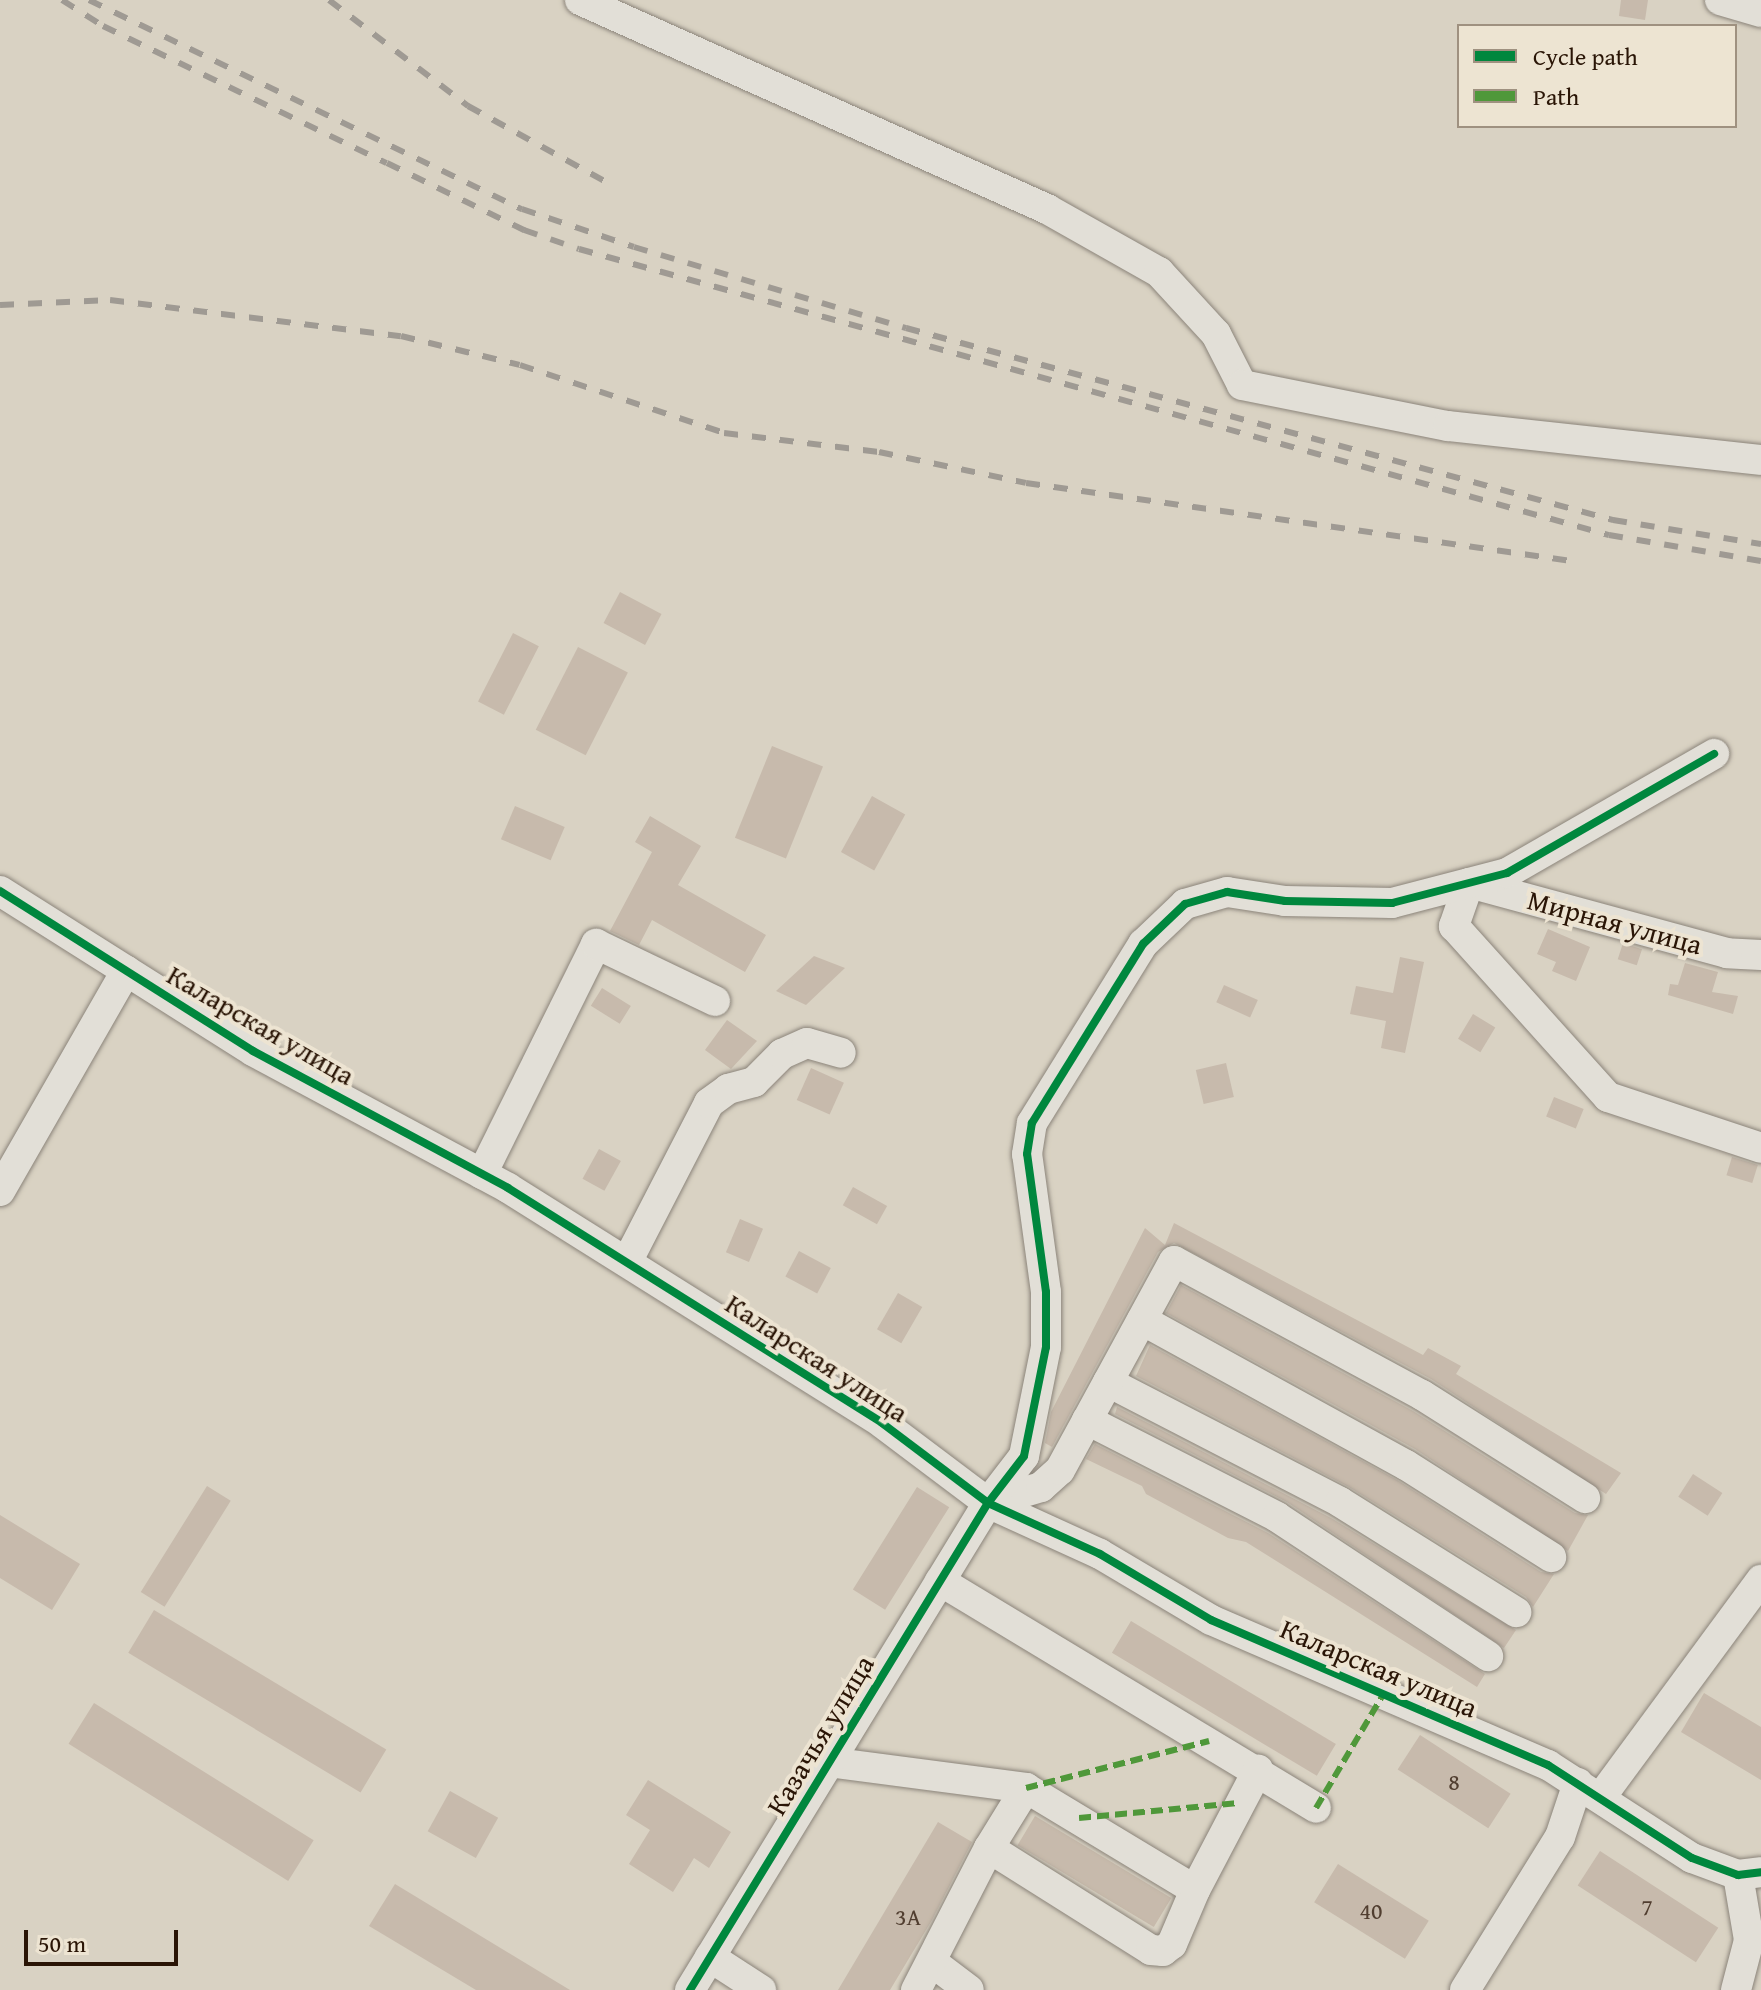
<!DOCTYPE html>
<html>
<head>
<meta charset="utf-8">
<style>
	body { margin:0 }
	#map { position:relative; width:1761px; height:1990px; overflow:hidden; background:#d9d2c3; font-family:"Gentium Book Plus",serif }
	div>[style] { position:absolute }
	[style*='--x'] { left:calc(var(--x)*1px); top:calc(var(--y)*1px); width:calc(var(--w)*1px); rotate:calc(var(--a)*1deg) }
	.building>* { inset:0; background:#c7baac; transform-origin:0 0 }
	.roads { filter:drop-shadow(0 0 2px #8b847a) drop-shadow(0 0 2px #8b847a) }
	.minor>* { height:30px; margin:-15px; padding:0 15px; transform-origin:15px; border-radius:15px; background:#e2dfd7 }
	.rail>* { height:6px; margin-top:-3px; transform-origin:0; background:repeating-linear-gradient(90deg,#9f9a93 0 14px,transparent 0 28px) }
	.quiet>* { height:6px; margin-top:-3px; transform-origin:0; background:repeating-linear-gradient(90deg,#4f983a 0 12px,transparent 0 18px) }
	.cycleway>* { height:8px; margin:-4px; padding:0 4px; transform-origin:4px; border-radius:4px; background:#00873e }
	span { translate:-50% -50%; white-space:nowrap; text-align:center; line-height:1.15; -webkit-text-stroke:8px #ede4d2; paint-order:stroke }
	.number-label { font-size:24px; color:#513e30 }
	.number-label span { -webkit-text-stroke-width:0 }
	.street-label { font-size:28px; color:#2a1506 }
	.legend { position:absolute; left:1457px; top:24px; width:280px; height:104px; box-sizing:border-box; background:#ede4d2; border:2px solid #9f9180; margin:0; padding:10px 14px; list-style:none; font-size:24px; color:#2a1506 }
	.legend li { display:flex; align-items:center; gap:16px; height:40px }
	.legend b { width:40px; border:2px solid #9f9180 }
	.scale { position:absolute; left:24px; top:1930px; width:154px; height:36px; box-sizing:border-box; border:4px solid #2a1506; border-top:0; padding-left:10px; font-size:24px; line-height:28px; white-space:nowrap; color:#2a1506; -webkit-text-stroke:6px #ede4d2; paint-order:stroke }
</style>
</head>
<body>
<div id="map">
	<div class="building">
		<i style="clip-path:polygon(1621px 0,1648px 0,1645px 20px,1619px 16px)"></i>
		<i style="left:620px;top:592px;width:47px;height:35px;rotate:28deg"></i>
		<i style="left:513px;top:633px;width:29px;height:77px;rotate:27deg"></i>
		<i style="left:578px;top:647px;width:56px;height:93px;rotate:27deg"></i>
		<i style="left:772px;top:746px;width:55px;height:99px;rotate:22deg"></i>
		<i style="left:872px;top:796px;width:38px;height:64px;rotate:29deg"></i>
		<i style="left:515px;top:806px;width:54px;height:36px;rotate:23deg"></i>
		<i style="clip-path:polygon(650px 816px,701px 846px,678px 885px,766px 935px,745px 972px,652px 920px,639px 945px,610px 931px,652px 852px,635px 842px)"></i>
		<i style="clip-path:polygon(1548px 929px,1590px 947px,1576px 981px,1552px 971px,1556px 962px,1537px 954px)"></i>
		<i style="left:1623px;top:943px;width:20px;height:17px;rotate:18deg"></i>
		<i style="clip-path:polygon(814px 956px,845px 968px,806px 1005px,776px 991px)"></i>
		<i style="clip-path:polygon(1400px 957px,1424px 962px,1405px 1053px,1381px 1048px,1386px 1021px,1350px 1014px,1356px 986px,1393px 993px)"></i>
		<i style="clip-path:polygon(1685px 963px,1718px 972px,1712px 992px,1738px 996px,1733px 1014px,1668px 995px,1670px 984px,1678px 985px)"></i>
		<i style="left:1224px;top:985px;width:37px;height:19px;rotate:24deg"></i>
		<i style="left:602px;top:988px;width:34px;height:21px;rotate:32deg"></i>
		<i style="left:1473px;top:1014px;width:26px;height:29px;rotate:31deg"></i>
		<i style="clip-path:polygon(727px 1020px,757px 1041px,731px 1069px,705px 1050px)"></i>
		<i style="left:1226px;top:1063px;width:35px;height:31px;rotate:77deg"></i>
		<i style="left:811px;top:1068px;width:36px;height:35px;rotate:24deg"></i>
		<i style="left:1554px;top:1097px;width:32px;height:21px;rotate:22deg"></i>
		<i style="left:599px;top:1149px;width:25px;height:34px;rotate:29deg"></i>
		<i style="left:1732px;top:1157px;width:27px;height:19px;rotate:17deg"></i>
		<i style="left:853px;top:1187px;width:39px;height:21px;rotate:29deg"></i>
		<i style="left:740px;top:1219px;width:25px;height:36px;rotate:23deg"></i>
		<i style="clip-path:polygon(1174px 1223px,1423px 1355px,1428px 1348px,1461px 1366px,1456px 1374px,1621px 1473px,1606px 1494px,1431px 1379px,1174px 1243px,1158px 1252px,1052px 1447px,1045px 1443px,1051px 1412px,1145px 1228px,1165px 1245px)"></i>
		<i style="left:799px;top:1251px;width:36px;height:29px;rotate:28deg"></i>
		<i style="clip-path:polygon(1181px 1285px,1413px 1411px,1575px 1513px,1588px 1515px,1568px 1551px,1415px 1449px,1166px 1313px)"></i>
		<i style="left:898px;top:1293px;width:28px;height:42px;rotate:30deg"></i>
		<i style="clip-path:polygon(1150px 1345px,1397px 1480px,1541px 1572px,1554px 1574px,1533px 1607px,1526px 1597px,1349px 1487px,1136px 1376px)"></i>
		<i style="clip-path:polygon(1117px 1407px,1331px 1518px,1516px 1630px,1504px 1648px,1287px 1502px,1115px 1414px)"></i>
		<i style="clip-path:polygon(1095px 1444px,1268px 1533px,1485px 1674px,1477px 1687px,1246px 1542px,1228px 1538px,1146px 1494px,1142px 1486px,1086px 1459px)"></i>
		<i style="left:1693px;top:1474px;width:35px;height:27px;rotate:33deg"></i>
		<i style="left:207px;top:1486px;width:28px;height:125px;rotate:32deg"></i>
		<i style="left:917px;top:1487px;width:38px;height:121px;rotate:32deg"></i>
		<i style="clip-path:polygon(0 1515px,80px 1564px,52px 1610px,0 1578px)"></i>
		<i style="left:154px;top:1610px;width:271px;height:50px;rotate:31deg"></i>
		<i style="left:1131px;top:1621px;width:239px;height:37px;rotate:31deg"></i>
		<i style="clip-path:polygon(1704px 1693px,1761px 1727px,1761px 1780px,1681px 1732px)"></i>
		<i style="left:94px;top:1703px;width:259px;height:48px;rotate:32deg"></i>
		<i style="left:1420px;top:1735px;width:108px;height:41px;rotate:33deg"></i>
		<i style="clip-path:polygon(648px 1780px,731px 1832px,709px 1868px,694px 1858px,673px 1892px,629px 1864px,650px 1830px,626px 1815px)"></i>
		<i style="left:450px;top:1791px;width:55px;height:46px;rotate:29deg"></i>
		<i style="left:1035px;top:1816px;width:159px;height:34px;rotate:31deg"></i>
		<i style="clip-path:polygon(938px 1822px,972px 1842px,932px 1920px,890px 1990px,838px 1990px)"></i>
		<i style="left:1600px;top:1851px;width:141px;height:41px;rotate:33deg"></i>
		<i style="left:1338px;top:1864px;width:107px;height:45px;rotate:32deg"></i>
		<i style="clip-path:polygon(395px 1884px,570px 1990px,476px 1990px,369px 1926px)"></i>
	</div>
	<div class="roads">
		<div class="minor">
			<i style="--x:580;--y:0;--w:512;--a:24.11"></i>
			<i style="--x:1047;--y:209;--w:129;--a:29.4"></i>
			<i style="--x:1159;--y:272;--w:84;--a:47.4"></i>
			<i style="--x:1216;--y:334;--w:57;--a:63"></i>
			<i style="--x:1242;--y:385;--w:210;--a:11.3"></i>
			<i style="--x:1448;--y:426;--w:315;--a:6.2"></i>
			<i style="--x:1720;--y:0;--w:43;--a:16.3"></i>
			<i style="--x:0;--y:891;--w:299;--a:32.3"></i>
			<i style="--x:253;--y:1051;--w:289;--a:28.2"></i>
			<i style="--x:508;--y:1188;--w:442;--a:32.1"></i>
			<i style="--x:882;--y:1423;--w:133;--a:37"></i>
			<i style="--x:988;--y:1503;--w:123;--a:24.5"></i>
			<i style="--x:1100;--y:1554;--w:129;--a:30.7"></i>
			<i style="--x:1211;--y:1620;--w:367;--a:23.3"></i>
			<i style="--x:1548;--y:1765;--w:171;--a:32.9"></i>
			<i style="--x:1692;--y:1858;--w:49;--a:20.3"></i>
			<i style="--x:1738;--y:1875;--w:23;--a:-7"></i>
			<i style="--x:1761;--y:955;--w:34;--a:-177"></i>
			<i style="--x:1727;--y:953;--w:267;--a:-164.8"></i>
			<i style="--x:1469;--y:883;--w:46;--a:109.2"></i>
			<i style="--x:1454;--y:926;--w:230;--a:48"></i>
			<i style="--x:1608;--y:1097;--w:161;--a:18.4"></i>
			<i style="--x:482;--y:1174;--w:257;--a:-63.6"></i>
			<i style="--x:596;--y:944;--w:132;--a:25.6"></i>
			<i style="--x:0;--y:1191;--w:254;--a:-60.2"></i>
			<i style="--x:627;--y:1262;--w:179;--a:-62.7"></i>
			<i style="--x:709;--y:1103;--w:24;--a:-36"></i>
			<i style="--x:728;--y:1089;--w:27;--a:-15"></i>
			<i style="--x:754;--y:1082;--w:40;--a:-45"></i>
			<i style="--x:782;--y:1054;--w:27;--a:-24"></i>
			<i style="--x:807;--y:1043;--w:35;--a:16"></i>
			<i style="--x:1142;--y:1320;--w:301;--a:28.8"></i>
			<i style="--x:1406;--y:1465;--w:172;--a:32.4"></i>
			<i style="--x:1108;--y:1382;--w:261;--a:27.3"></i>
			<i style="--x:1340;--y:1502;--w:208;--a:32"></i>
			<i style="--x:1087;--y:1420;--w:213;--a:27"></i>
			<i style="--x:1277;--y:1517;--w:253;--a:33.4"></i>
			<i style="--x:990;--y:1502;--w:53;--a:-16.4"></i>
			<i style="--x:1041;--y:1487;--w:25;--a:-42"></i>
			<i style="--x:1060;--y:1470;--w:238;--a:-61.4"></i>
			<i style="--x:1174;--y:1261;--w:282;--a:28.4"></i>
			<i style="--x:1422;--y:1395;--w:193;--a:32.3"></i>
			<i style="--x:940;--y:1581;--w:439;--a:31.1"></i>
			<i style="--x:829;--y:1762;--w:199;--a:7.5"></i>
			<i style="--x:1026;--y:1788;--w:197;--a:31.1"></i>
			<i style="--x:1026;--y:1788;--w:70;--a:121.7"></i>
			<i style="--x:989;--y:1848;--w:191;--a:32.2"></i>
			<i style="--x:1151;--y:1950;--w:12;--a:5"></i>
			<i style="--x:1163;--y:1951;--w:11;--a:-38"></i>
			<i style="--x:1172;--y:1944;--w:59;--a:-66.9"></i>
			<i style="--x:1195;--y:1890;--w:136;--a:-62.3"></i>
			<i style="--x:1601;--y:1797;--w:270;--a:-53.6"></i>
			<i style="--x:710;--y:1957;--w:61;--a:32.9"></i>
			<i style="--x:932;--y:1962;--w:46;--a:37.1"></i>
			<i style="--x:690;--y:1990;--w:571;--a:-58.54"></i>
			<i style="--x:988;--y:1503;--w:59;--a:-52.5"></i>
			<i style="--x:1024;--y:1456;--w:111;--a:-78.6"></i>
			<i style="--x:1046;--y:1347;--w:55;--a:-90"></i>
			<i style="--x:1046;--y:1292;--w:139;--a:-97.8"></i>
			<i style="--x:1027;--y:1154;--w:31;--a:-81"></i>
			<i style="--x:1032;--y:1123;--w:211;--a:-58.2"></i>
			<i style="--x:1143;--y:944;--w:58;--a:-43.6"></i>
			<i style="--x:1185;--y:904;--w:44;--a:-15.9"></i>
			<i style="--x:1227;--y:892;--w:59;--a:8.8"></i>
			<i style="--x:1285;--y:901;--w:107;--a:1.1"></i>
			<i style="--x:1392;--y:903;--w:119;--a:-14.6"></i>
			<i style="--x:1507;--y:873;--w:239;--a:-29.9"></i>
			<i style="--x:916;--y:1990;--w:160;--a:-62.8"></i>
			<i style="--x:1465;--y:1990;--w:180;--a:-58.2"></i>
			<i style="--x:1560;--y:1837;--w:57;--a:-71.6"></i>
			<i style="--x:1736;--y:1990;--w:52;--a:-75.4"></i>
			<i style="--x:1749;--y:1940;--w:66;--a:-99.6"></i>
		</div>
	</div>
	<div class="rail">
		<i style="--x:62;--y:0;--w:49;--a:32.4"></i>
		<i style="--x:103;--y:26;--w:315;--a:25.8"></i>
		<i style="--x:387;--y:163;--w:153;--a:26.1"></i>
		<i style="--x:524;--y:230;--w:58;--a:19.1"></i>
		<i style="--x:579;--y:249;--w:1069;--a:15.52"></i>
		<i style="--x:1609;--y:535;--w:154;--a:9.7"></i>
		<i style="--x:89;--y:0;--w:481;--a:25.8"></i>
		<i style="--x:522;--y:209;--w:118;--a:18.7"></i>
		<i style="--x:634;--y:247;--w:284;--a:16.6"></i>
		<i style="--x:906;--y:328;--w:733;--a:15.19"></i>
		<i style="--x:1613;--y:520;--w:150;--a:9.2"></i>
		<i style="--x:329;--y:0;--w:175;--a:37.3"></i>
		<i style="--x:468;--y:106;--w:160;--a:28.8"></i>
		<i style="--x:0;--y:305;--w:110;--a:-2.6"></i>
		<i style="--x:110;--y:300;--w:293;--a:7.1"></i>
		<i style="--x:401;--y:336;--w:122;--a:13.7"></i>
		<i style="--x:520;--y:365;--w:215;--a:18.4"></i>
		<i style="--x:724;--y:433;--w:156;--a:7"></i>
		<i style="--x:879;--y:452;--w:150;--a:11.9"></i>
		<i style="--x:1026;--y:483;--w:558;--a:8.14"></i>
	</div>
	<div class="quiet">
		<i style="--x:1026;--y:1788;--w:189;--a:-14.4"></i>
		<i style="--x:1316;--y:1808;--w:134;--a:-59.4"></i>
		<i style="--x:1079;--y:1818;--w:160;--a:-5.4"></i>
	</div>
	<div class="cycleway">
		<i style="--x:0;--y:891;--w:299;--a:32.3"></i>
		<i style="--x:253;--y:1051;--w:289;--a:28.2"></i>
		<i style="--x:508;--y:1188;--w:442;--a:32.1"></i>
		<i style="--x:882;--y:1423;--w:133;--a:37"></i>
		<i style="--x:988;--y:1503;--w:123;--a:24.5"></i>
		<i style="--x:1100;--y:1554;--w:129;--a:30.7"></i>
		<i style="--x:1211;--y:1620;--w:367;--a:23.3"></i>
		<i style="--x:1548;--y:1765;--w:171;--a:32.9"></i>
		<i style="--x:1692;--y:1858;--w:49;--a:20.3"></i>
		<i style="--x:1738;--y:1875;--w:23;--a:-7"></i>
		<i style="--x:690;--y:1990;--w:571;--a:-58.54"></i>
		<i style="--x:988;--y:1503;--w:59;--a:-52.5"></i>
		<i style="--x:1024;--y:1456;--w:111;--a:-78.6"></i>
		<i style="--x:1046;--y:1347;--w:55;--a:-90"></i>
		<i style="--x:1046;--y:1292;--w:139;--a:-97.8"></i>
		<i style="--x:1027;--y:1154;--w:31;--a:-81"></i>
		<i style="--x:1032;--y:1123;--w:211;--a:-58.2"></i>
		<i style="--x:1143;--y:944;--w:58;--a:-43.6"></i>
		<i style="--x:1185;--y:904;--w:44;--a:-15.9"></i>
		<i style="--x:1227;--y:892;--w:59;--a:8.8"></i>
		<i style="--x:1285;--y:901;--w:107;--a:1.1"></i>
		<i style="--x:1392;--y:903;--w:119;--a:-14.6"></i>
		<i style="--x:1507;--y:873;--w:239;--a:-29.9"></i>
	</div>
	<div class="number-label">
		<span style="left:1454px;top:1782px">8</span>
		<span style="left:1647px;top:1907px">7</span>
		<span style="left:1371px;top:1911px">40</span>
		<span style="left:908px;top:1917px">3А</span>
	</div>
	<div class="street-label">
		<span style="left:1615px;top:922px;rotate:15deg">Мирная улица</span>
		<span style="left:261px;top:1025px;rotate:30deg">Каларская улица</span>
		<span style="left:817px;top:1358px;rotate:33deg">Каларская улица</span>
		<span style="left:1379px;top:1668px;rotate:23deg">Каларская улица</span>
		<span style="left:820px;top:1735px;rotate:-59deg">Казачья улица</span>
	</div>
	<ul class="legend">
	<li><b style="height:10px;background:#00873e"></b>Cycle path</li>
	<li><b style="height:10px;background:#4f983a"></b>Path</li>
	</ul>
	<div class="scale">50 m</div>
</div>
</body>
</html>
